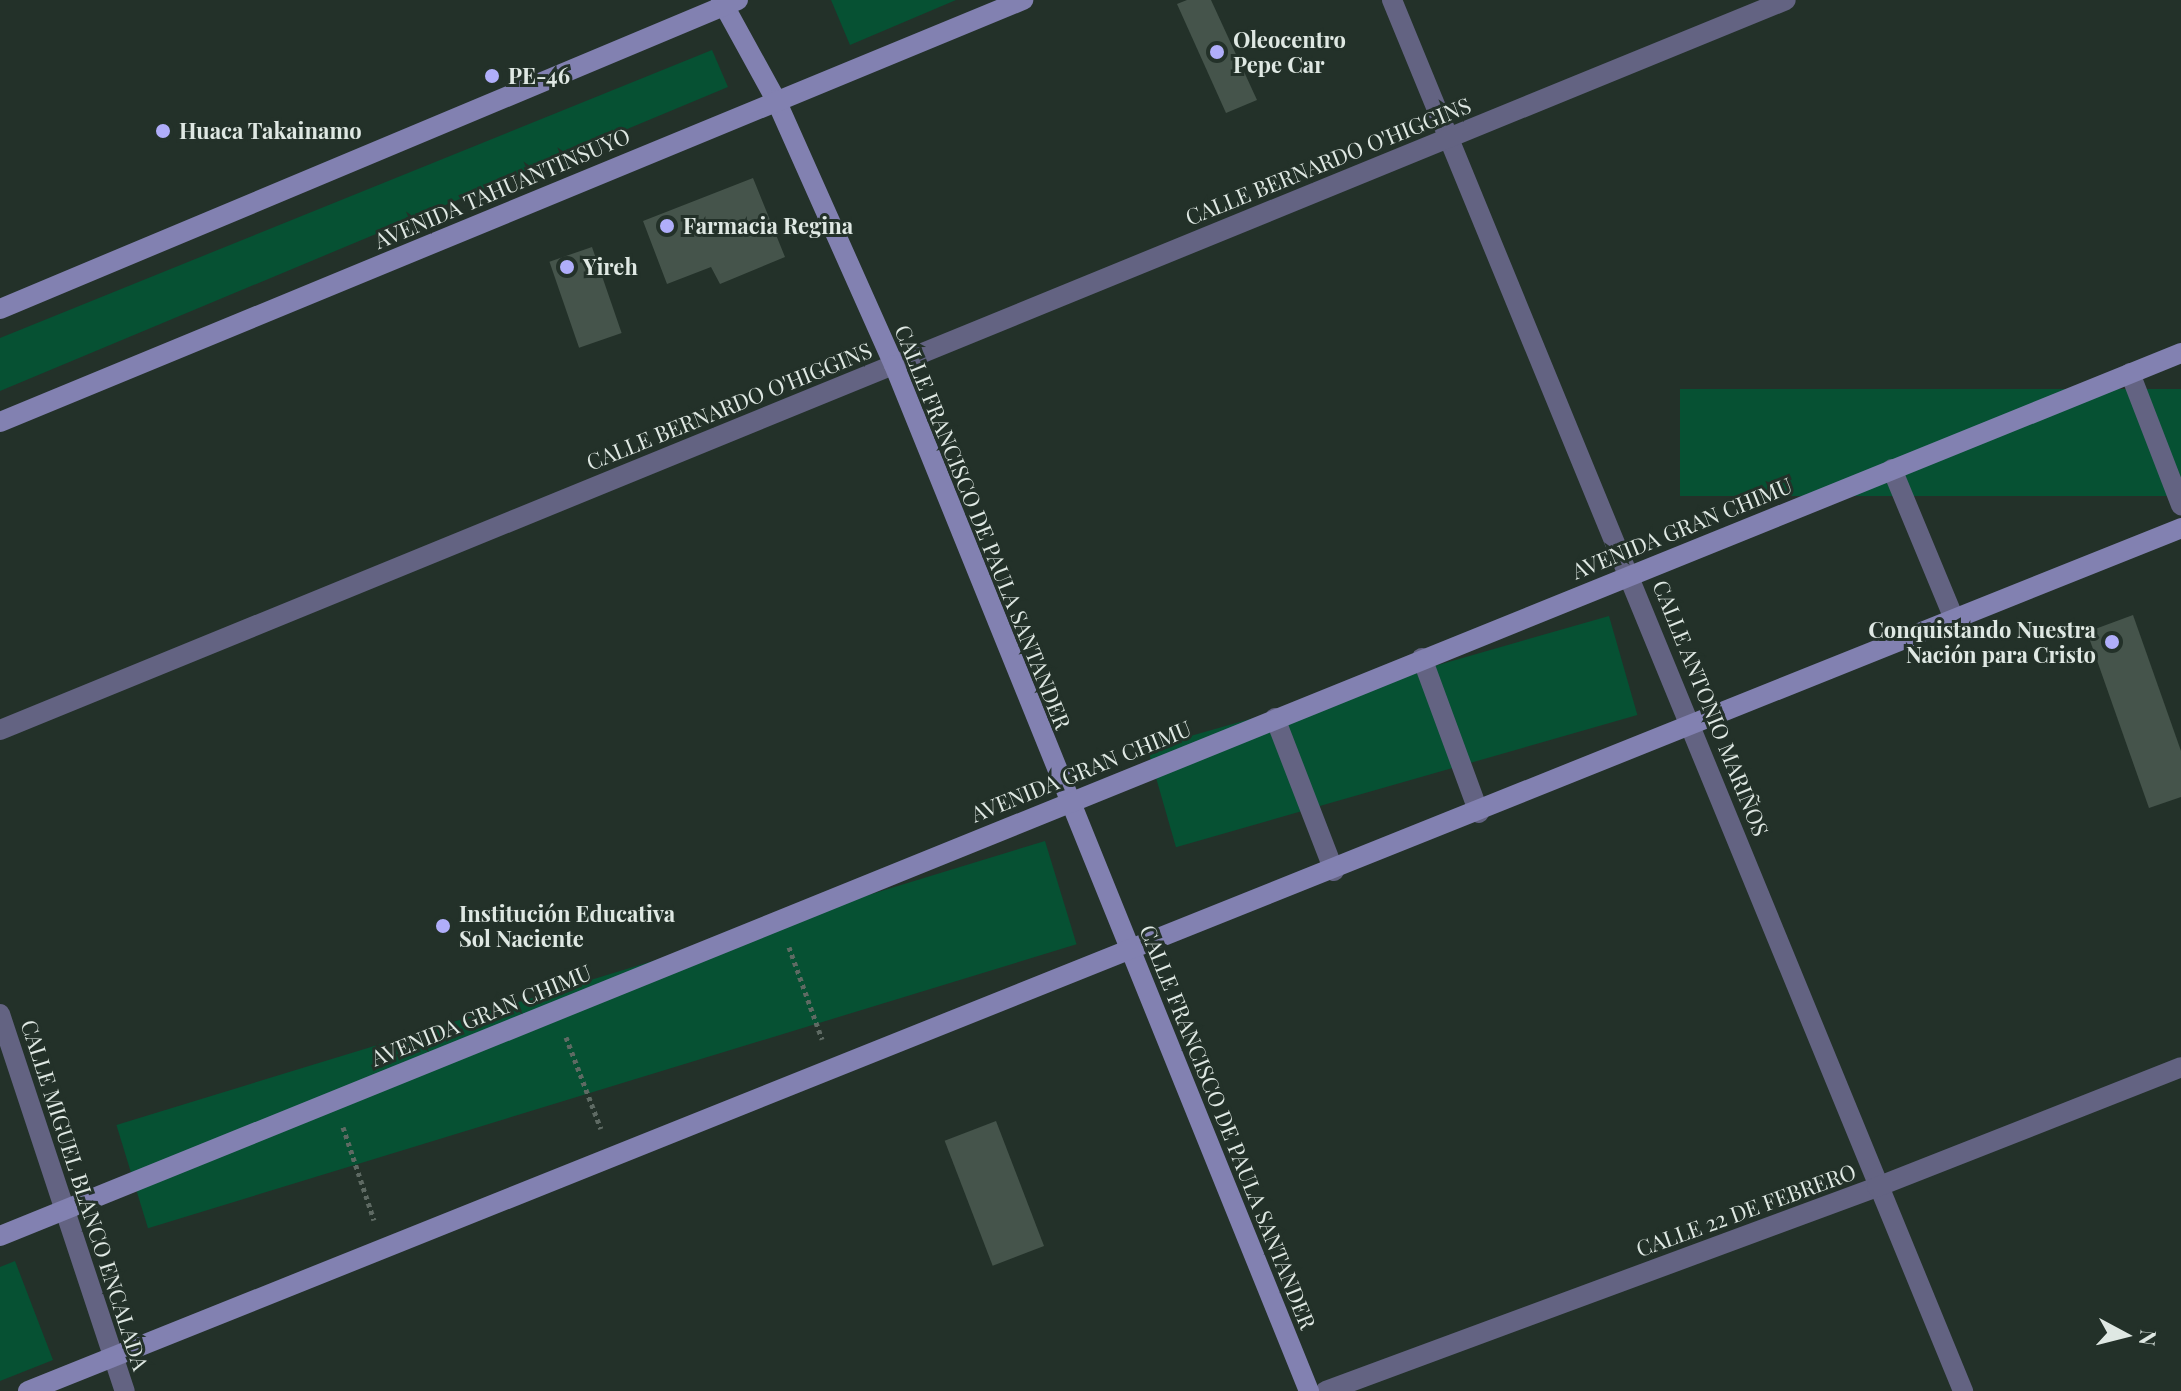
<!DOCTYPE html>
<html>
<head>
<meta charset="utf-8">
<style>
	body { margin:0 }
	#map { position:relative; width:2181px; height:1391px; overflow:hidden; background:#233129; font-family:"Playfair Display",serif }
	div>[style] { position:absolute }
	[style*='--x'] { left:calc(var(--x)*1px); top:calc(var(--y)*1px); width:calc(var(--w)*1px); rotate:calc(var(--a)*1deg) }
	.green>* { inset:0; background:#065133; transform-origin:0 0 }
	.building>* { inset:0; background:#45544b; transform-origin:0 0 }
	.path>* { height:5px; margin-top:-2.5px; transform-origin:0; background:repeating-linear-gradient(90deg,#5e6a63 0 4px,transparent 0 8px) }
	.street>* { height:20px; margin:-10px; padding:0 10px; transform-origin:10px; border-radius:10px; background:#636382 }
	.secondary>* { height:20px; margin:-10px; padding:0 10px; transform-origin:10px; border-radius:10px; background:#8281b1 }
	.dots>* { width:22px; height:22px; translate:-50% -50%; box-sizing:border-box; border:4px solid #233129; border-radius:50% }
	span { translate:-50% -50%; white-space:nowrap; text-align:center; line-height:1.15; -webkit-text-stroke:6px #233129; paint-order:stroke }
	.poi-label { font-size:22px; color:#dfe8e3; font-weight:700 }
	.left { translate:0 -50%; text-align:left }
	.right { translate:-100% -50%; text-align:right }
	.street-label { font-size:22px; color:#dfe8e3 }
	.north { position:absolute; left:2085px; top:1295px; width:80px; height:80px; -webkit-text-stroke:6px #233129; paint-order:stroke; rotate:97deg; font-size:22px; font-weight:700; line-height:32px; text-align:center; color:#dfe8e3 }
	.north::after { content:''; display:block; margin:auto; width:28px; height:36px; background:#dfe8e3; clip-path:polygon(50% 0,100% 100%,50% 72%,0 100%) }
</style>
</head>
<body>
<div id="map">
	<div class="green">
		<i style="clip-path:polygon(831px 0,956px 0,850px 45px)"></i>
		<i style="clip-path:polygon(712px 50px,728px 87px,0 391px,0 338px)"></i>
		<i style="left:2181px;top:389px;width:107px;height:501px;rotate:90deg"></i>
		<i style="left:1609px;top:616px;width:103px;height:480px;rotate:74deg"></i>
		<i style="left:1045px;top:841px;width:108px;height:971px;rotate:73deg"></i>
		<i style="clip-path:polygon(15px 1261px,53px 1360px,0 1381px,0 1267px)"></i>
	</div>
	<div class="building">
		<i style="clip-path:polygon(1187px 0,1211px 0,1257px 100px,1226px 113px,1177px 4px)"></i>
		<i style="clip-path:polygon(753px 178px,785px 257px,720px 284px,711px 267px,667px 284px,643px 221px)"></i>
		<i style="left:592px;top:247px;width:91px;height:45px;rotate:71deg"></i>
		<i style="clip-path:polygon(2133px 615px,2181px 751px,2181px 797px,2149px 808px,2087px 632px)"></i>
		<i style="left:996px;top:1121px;width:134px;height:55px;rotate:69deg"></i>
	</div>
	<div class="path">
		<i style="--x:789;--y:947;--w:98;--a:70.3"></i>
		<i style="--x:566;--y:1037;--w:98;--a:69.2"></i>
		<i style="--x:343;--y:1127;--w:98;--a:71.6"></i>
	</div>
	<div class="street">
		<i style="--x:1392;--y:0;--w:1504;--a:67.68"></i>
		<i style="--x:2130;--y:373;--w:142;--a:68.9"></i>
		<i style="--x:1892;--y:469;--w:165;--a:67.5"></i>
		<i style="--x:1422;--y:658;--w:165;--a:69.8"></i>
		<i style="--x:1275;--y:718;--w:164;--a:68.9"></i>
		<i style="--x:0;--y:730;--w:1929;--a:-22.23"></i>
		<i style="--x:0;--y:1014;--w:397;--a:71.7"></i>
		<i style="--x:1326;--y:1391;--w:588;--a:-20.32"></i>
		<i style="--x:1877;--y:1187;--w:327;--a:-21.5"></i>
	</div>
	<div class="secondary">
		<i style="--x:721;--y:0;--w:114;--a:61.2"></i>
		<i style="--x:776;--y:100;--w:290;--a:66"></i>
		<i style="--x:894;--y:365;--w:1107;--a:67.98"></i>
		<i style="--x:0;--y:309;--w:800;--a:-22.72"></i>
		<i style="--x:0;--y:422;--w:1107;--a:-22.42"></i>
		<i style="--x:0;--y:1236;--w:2353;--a:-22.04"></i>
		<i style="--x:28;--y:1391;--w:2320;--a:-21.84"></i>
	</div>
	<div class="dots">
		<i style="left:1217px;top:52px;background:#b0aefa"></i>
		<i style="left:492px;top:76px;background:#b0aefa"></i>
		<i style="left:163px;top:131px;background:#b0aefa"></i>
		<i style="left:667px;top:226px;background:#b0aefa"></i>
		<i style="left:567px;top:267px;background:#b0aefa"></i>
		<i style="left:2112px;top:642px;background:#b0aefa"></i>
		<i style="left:443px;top:926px;background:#b0aefa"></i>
	</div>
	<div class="poi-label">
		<span class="left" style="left:1233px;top:52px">Oleocentro<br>Pepe Car</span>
		<span class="left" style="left:508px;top:76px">PE-46</span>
		<span class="left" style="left:179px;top:131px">Huaca Takainamo</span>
		<span class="left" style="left:683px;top:226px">Farmacia Regina</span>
		<span class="left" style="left:583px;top:267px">Yireh</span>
		<span class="right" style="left:2096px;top:642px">Conquistando Nuestra<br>Nación para Cristo</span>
		<span class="left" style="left:459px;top:926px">Institución Educativa<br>Sol Naciente</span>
	</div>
	<div class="street-label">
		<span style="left:1328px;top:161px;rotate:-22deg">CALLE BERNARDO O'HIGGINS</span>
		<span style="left:502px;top:188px;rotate:-23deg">AVENIDA TAHUANTINSUYO</span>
		<span style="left:729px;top:406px;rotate:-22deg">CALLE BERNARDO O'HIGGINS</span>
		<span style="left:983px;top:527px;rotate:68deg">CALLE FRANCISCO DE PAULA SANTANDER</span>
		<span style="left:1682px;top:528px;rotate:-22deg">AVENIDA GRAN CHIMU</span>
		<span style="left:1711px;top:708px;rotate:68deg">CALLE ANTONIO MARIÑOS</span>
		<span style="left:1081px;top:771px;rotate:-22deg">AVENIDA GRAN CHIMU</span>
		<span style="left:481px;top:1015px;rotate:-22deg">AVENIDA GRAN CHIMU</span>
		<span style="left:1228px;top:1127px;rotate:68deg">CALLE FRANCISCO DE PAULA SANTANDER</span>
		<span style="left:85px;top:1195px;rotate:72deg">CALLE MIGUEL BLANCO ENCALADA</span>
		<span style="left:1746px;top:1210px;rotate:-20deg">CALLE 22 DE FEBRERO</span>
	</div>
	<div class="north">N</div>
</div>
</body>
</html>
